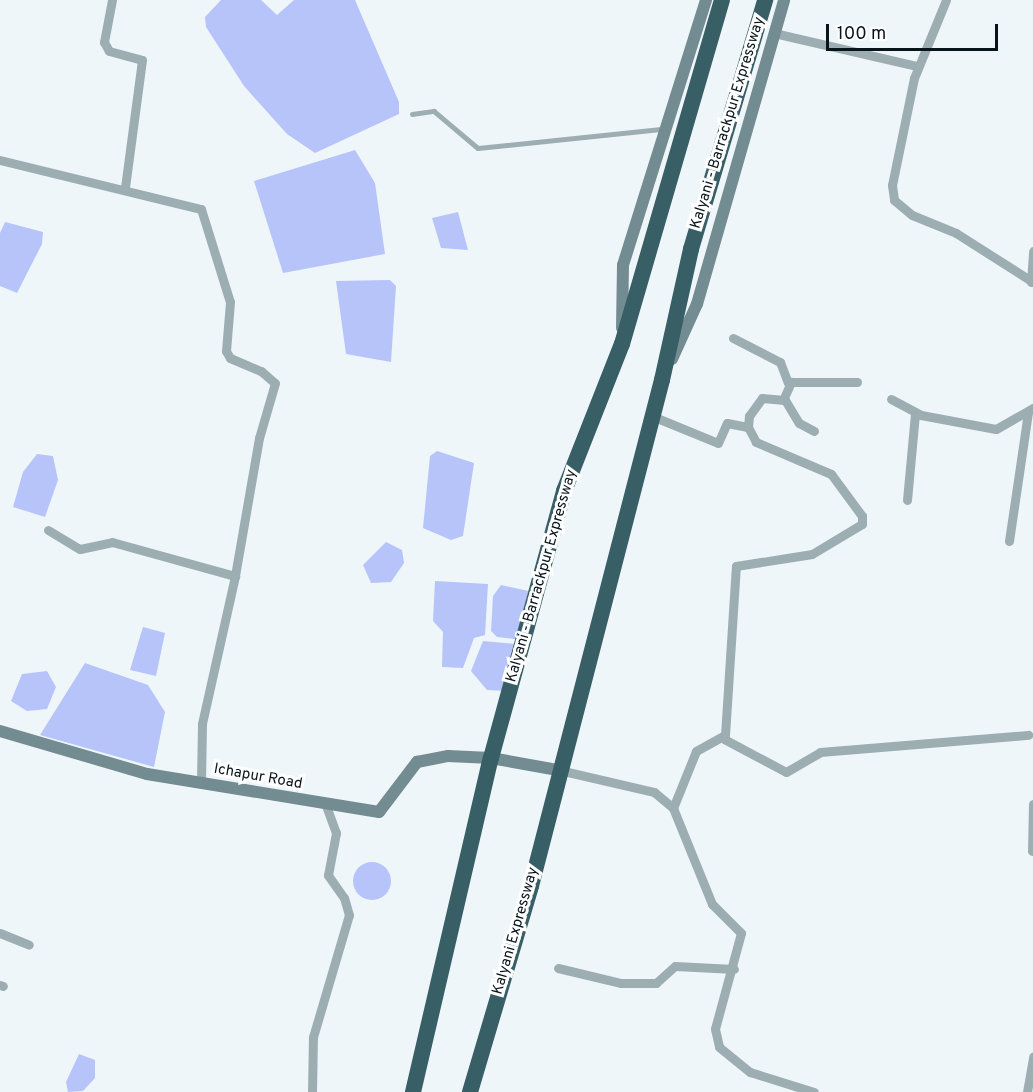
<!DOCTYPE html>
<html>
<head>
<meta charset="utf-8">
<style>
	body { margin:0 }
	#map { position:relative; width:1033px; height:1092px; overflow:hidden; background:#eff6fa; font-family:Overpass,sans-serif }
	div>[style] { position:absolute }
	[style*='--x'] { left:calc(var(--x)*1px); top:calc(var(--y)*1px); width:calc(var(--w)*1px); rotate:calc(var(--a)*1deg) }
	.water>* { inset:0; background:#b6c4fa }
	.round { border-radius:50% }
	.lane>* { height:4.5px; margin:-2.25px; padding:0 2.25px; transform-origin:2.25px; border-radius:2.25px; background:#9daeb2 }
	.street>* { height:9px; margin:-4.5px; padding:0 4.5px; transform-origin:4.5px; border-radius:4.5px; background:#9daeb2 }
	.secondary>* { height:12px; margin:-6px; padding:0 6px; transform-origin:6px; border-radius:6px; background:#728c91 }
	.highway>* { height:16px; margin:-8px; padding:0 8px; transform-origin:8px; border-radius:8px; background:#385e66 }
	span { translate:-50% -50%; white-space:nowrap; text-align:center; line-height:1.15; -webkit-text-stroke:6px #fff; paint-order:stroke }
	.street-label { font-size:15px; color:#07141a }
	.scale { position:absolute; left:826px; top:24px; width:172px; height:27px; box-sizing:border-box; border:3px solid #07141a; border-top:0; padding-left:8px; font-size:18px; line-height:21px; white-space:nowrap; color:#07141a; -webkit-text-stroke:4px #fff; paint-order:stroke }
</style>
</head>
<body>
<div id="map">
	<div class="water">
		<i style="clip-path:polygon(221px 0,261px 0,277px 15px,294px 0,355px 0,399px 102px,399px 114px,315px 153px,287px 134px,244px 86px,206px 27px,205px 17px)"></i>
		<i style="clip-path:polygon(355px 150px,375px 183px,385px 254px,283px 273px,254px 181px)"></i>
		<i style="clip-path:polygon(458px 212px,468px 250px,441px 248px,432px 218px)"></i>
		<i style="clip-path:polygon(5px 222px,43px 232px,42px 244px,17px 293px,0 286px,0 233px)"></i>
		<i style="clip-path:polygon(390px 280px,396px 286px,391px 362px,346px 354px,336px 281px)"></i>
		<i style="clip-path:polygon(437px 451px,474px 463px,463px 536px,451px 540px,423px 528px,430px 456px)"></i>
		<i style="clip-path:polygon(37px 454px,53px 456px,58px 480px,45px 517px,13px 507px,23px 472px)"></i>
		<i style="clip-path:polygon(386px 542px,402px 550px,404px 563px,391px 582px,371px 583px,363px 565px)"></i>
		<i style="clip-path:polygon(435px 581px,488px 584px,485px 635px,474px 638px,463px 668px,442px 667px,443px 632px,433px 621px)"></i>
		<i style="clip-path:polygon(501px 585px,533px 592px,531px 641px,497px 637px,491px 631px,493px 596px)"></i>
		<i style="clip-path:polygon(143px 627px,165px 633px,156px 676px,130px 670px)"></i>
		<i style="clip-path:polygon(483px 641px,515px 644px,507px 691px,487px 690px,471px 671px)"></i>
		<i style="clip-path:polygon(85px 663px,148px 685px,165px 712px,154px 767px,40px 735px)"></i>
		<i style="clip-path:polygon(47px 671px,56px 687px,47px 709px,27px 711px,11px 701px,22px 674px)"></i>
		<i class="round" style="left:353px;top:862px;width:38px;height:38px"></i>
		<i style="clip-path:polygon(79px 1054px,95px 1060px,95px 1078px,83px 1091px,68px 1092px,66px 1082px)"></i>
	</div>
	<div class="lane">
		<i style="--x:412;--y:114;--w:22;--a:-8"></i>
		<i style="--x:434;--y:111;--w:57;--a:40.1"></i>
		<i style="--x:478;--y:148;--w:186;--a:-5.9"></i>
	</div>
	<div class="street">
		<i style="--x:112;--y:0;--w:43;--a:100.8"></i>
		<i style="--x:104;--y:42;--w:10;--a:61"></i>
		<i style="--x:109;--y:51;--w:34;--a:15"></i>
		<i style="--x:142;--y:60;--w:128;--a:97.6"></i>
		<i style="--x:946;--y:0;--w:84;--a:112.3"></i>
		<i style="--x:914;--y:78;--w:109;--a:101.6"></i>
		<i style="--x:892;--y:185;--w:15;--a:82"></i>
		<i style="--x:894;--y:200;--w:23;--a:40"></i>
		<i style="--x:912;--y:215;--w:48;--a:22.2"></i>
		<i style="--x:956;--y:233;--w:91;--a:32.5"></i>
		<i style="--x:774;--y:33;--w:147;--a:13"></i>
		<i style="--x:0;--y:160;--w:207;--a:13.7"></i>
		<i style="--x:201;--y:209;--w:97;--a:72.7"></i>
		<i style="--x:230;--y:302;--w:49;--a:94.7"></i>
		<i style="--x:226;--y:351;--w:8;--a:60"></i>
		<i style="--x:230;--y:358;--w:34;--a:23"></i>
		<i style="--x:261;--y:371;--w:18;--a:41"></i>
		<i style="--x:275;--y:383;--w:57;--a:106.2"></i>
		<i style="--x:259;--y:438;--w:140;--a:99.9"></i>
		<i style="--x:235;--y:576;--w:152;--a:102.6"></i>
		<i style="--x:202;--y:724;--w:58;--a:91"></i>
		<i style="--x:1031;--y:282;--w:31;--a:-86"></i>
		<i style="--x:733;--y:338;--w:53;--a:27.1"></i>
		<i style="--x:780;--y:362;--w:22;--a:69"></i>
		<i style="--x:891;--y:399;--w:34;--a:28"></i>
		<i style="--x:921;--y:415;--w:76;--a:10.6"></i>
		<i style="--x:996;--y:429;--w:43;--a:-29.6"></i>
		<i style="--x:783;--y:400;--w:20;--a:-66"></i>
		<i style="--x:791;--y:382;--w:66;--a:0"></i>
		<i style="--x:652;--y:416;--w:71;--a:22.2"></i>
		<i style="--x:718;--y:443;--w:22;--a:-66"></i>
		<i style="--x:727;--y:423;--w:21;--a:11"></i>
		<i style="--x:907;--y:500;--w:87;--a:-84.7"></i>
		<i style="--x:48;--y:530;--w:37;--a:31"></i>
		<i style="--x:80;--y:549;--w:33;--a:-12"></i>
		<i style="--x:112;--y:542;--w:128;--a:15.5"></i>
		<i style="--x:1009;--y:541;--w:130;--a:-81.6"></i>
		<i style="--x:724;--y:739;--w:70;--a:28"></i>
		<i style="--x:786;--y:772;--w:39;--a:-30"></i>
		<i style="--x:820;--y:752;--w:209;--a:-4.7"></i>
		<i style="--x:559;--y:770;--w:98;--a:13"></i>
		<i style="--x:654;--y:792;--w:25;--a:40"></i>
		<i style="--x:673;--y:808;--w:104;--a:67.9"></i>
		<i style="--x:712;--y:904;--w:41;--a:45"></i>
		<i style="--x:741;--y:933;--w:99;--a:105.2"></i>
		<i style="--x:715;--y:1029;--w:18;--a:77"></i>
		<i style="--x:719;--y:1047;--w:40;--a:39"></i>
		<i style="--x:750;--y:1072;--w:67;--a:17.4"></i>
		<i style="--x:673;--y:808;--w:61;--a:-68"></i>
		<i style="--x:696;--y:751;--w:33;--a:-29"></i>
		<i style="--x:725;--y:735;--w:169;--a:-86.3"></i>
		<i style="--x:736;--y:566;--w:77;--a:-9"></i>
		<i style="--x:812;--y:554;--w:58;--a:-31"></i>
		<i style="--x:862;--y:524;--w:8;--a:-90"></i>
		<i style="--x:862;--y:516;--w:52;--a:-126.4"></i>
		<i style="--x:831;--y:474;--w:82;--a:-156.9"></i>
		<i style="--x:756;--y:442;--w:17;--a:-118"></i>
		<i style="--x:748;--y:427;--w:11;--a:-85"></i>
		<i style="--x:749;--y:416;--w:22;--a:-54"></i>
		<i style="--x:762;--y:398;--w:23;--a:5"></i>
		<i style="--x:785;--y:400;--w:27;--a:59"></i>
		<i style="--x:799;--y:423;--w:17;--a:28"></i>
		<i style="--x:1032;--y:851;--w:47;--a:-88.8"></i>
		<i style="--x:0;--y:933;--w:31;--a:22"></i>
		<i style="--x:558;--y:968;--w:65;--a:13.4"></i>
		<i style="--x:621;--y:983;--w:35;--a:0"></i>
		<i style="--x:656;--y:983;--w:25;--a:-42"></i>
		<i style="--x:675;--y:966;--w:59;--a:2.9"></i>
		<i style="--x:0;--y:985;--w:3;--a:18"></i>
		<i style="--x:312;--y:1092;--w:55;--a:-89"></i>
		<i style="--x:313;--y:1037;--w:127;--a:-73.6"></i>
		<i style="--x:349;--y:915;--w:18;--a:-106"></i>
		<i style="--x:344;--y:898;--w:28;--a:-125"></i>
		<i style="--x:328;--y:875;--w:43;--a:-79.2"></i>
		<i style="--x:336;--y:833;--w:32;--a:-110"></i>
		<i style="--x:1027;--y:1092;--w:36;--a:-80"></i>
	</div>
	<div class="secondary">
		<i style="--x:622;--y:328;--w:63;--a:-89.1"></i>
		<i style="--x:623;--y:265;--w:278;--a:-72.6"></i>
		<i style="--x:672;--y:359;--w:60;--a:-65.6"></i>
		<i style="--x:697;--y:304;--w:316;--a:-74"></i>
		<i style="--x:0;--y:731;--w:153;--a:16.3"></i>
		<i style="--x:147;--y:774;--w:235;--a:9.3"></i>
		<i style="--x:379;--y:812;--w:63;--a:-52.8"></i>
		<i style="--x:417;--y:762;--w:32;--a:-11"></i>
		<i style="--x:448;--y:756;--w:43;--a:2.7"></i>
		<i style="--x:491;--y:758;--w:68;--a:10.2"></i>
	</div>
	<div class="highway">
		<i style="--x:413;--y:1092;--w:343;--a:-76.9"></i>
		<i style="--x:491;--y:758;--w:277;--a:-74.7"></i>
		<i style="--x:564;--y:491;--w:158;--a:-68.5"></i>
		<i style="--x:622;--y:344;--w:358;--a:-73.8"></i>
		<i style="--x:470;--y:1092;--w:215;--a:-73.5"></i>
		<i style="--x:531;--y:886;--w:523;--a:-75.49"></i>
		<i style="--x:662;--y:380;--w:134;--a:-77.5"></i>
		<i style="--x:691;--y:249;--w:260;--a:-73.4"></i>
	</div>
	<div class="street-label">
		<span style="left:728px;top:123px;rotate:-73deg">Kalyani - Barrackpur Expressway</span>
		<span style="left:542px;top:576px;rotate:-74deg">Kalyani - Barrackpur Expressway</span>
		<span style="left:258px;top:777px;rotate:10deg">Ichapur Road</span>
		<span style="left:516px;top:931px;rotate:-74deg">Kalyani Expressway</span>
	</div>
	<div class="scale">100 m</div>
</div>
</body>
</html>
